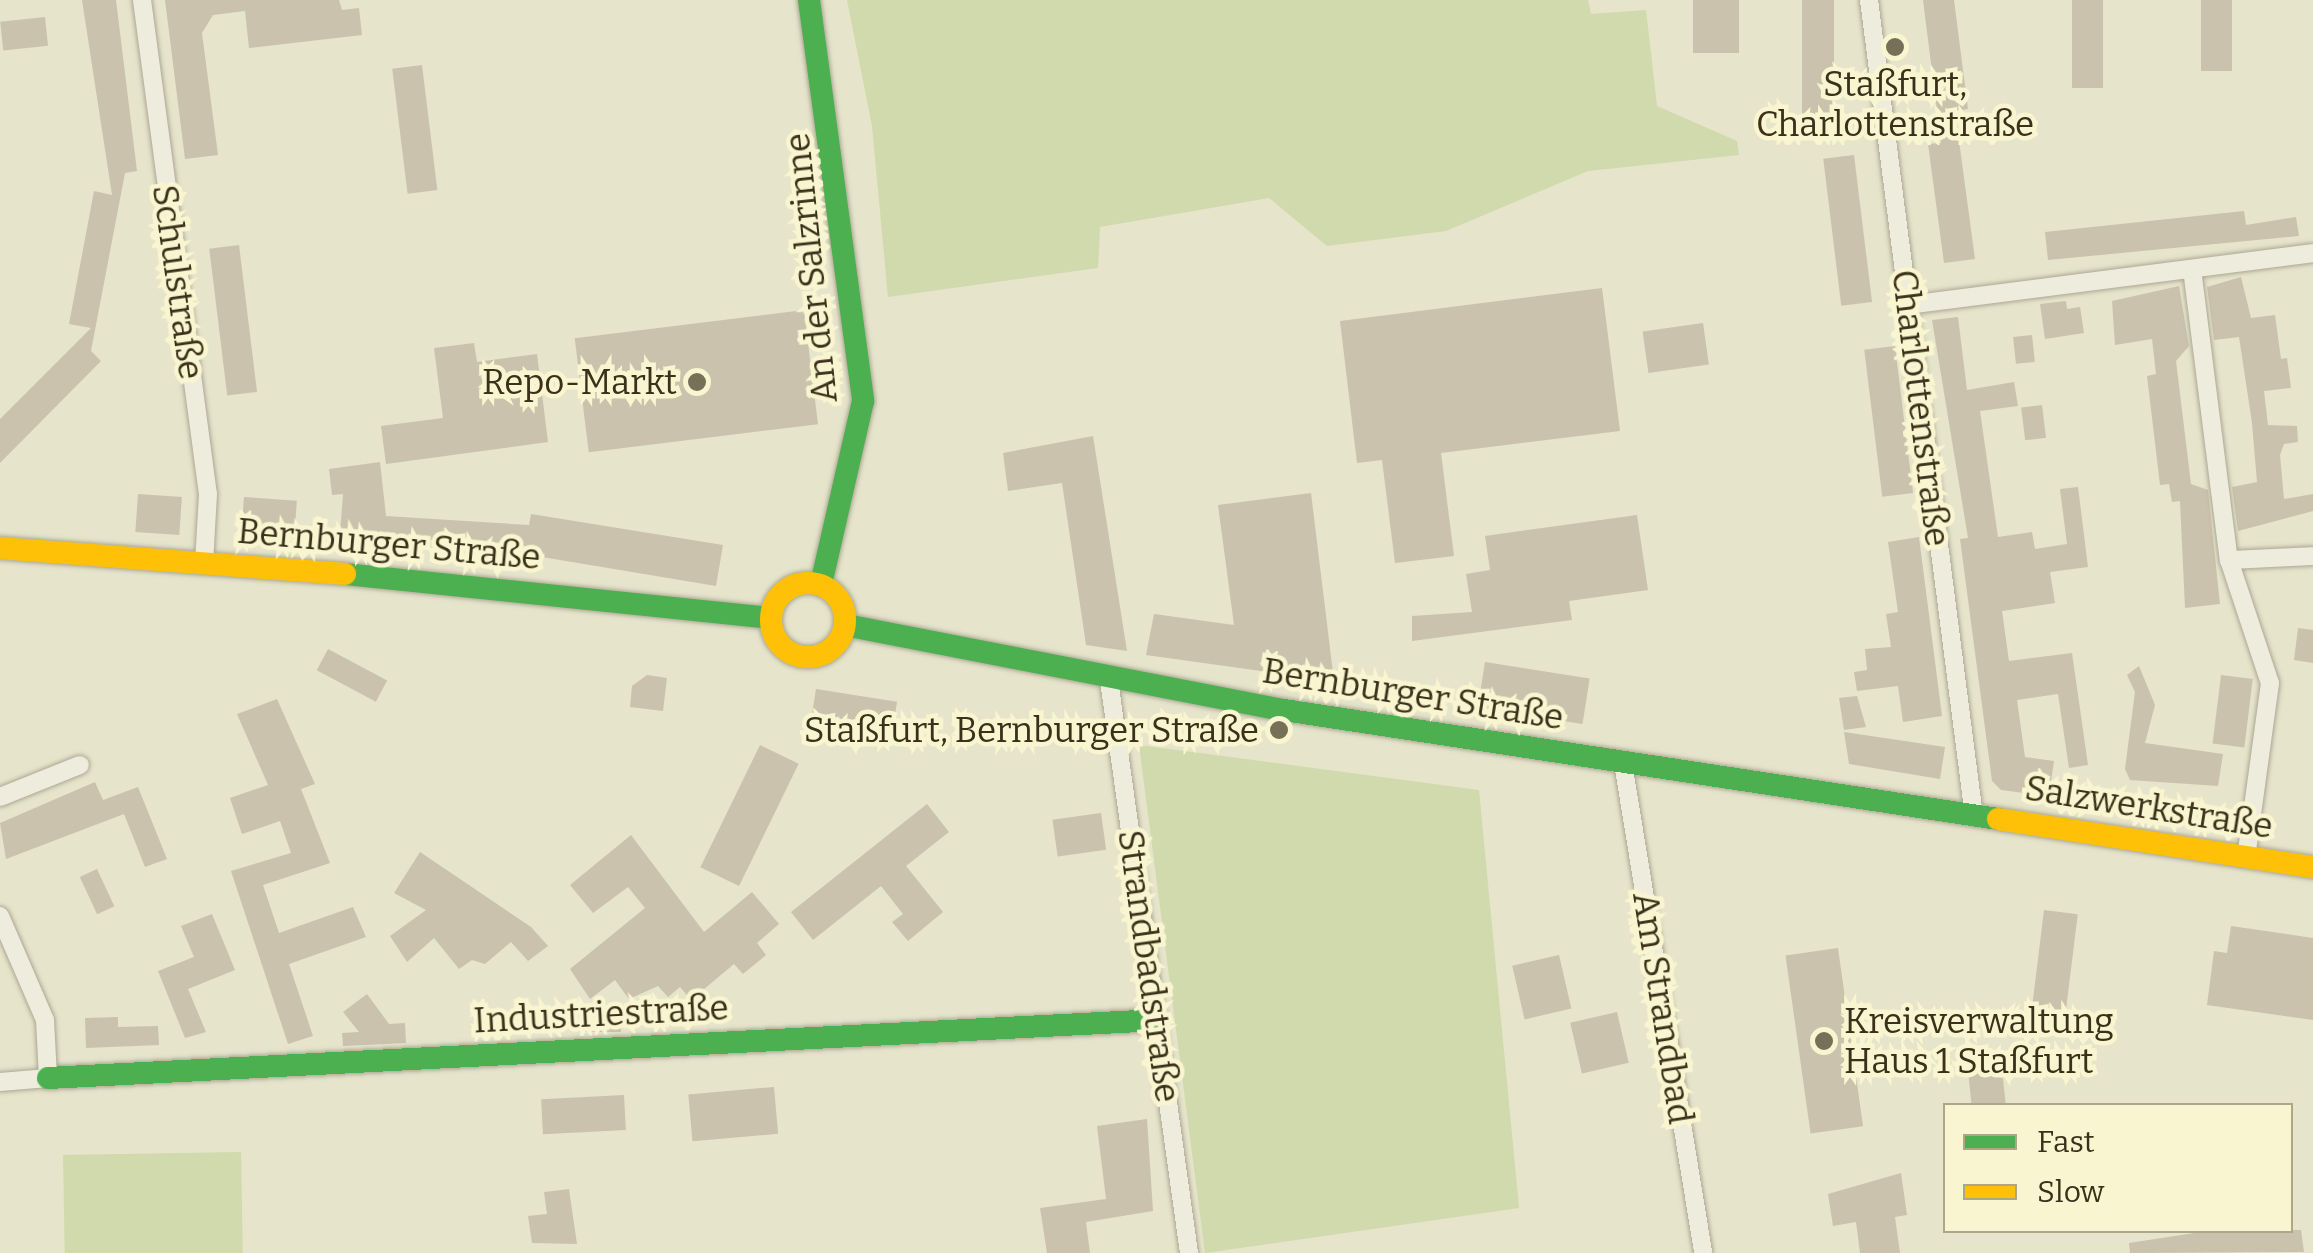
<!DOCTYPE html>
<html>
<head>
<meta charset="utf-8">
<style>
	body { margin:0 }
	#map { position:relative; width:2313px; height:1253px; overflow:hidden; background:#e6e4cb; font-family:Bitter,serif }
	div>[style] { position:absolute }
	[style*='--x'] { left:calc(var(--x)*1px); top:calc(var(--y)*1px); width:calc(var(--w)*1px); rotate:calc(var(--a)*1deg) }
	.green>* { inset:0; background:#d0daac; transform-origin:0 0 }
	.building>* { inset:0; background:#cac2ac; transform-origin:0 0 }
	.roads { filter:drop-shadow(0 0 2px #aba894) drop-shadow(0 0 2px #aba894) }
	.street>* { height:18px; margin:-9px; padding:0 9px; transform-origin:9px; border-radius:9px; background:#eeecdd }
	.fast>* { height:22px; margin:-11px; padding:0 11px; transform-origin:11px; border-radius:11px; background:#4caf50 }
	.slow>* { height:22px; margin:-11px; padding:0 11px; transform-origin:11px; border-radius:11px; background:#ffc107 }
	.slow>.ring { margin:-11px; padding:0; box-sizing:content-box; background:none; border:22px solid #ffc107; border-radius:50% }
	.dots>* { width:28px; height:28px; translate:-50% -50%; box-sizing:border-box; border:5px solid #f9f5d0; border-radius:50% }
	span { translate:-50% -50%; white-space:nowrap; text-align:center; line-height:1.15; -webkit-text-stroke:9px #f9f5d0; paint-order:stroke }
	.poi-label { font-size:35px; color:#3b311b }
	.right { translate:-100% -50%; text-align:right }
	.left { translate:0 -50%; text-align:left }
	.street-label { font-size:35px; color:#3b311b }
	.legend { position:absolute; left:1943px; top:1103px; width:350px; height:130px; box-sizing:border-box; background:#f9f5d0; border:2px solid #ada788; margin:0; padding:12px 18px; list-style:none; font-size:30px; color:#3b311b }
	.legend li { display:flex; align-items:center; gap:20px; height:50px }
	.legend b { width:50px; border:2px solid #ada788 }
</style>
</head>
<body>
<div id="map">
	<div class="green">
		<i style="clip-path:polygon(847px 0,1588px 0,1591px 14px,1646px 10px,1657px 106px,1737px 141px,1739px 155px,1588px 171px,1446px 231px,1327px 246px,1269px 198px,1100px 227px,1098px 268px,888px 297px,872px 126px)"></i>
		<i style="clip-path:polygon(1139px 745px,1479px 790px,1519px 1208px,1205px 1253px)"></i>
		<i style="left:241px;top:1152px;width:101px;height:178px;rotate:89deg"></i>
	</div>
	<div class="building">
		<i style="clip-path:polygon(82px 0,116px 0,137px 171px,125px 173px,91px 351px,101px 361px,0 463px,0 419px,91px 328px,69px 324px,94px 191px,112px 195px)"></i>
		<i style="clip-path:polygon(165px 0,339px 0,342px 10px,359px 8px,362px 35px,249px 48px,245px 11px,213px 15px,202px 33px,218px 155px,185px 159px)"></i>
		<i style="left:1693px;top:0;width:46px;height:53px"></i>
		<i style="left:1802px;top:0;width:32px;height:121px"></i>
		<i style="clip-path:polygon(1923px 0,1954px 0,1968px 109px,1955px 111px,1975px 259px,1944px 263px,1928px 144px,1941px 143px)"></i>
		<i style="left:2072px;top:0;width:31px;height:88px"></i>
		<i style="left:2201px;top:0;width:31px;height:71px"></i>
		<i style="left:45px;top:17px;width:29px;height:45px;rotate:84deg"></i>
		<i style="left:422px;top:65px;width:126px;height:30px;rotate:83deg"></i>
		<i style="left:1854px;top:155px;width:148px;height:31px;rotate:83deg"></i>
		<i style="clip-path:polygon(2244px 211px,2246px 225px,2296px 217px,2299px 236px,2048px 260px,2045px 232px)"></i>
		<i style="left:239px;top:245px;width:148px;height:30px;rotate:83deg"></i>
		<i style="clip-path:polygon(2241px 277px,2251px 318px,2275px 315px,2281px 359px,2287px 358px,2291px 388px,2264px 391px,2268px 425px,2297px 426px,2298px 442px,2284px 444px,2280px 455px,2284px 499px,2313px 494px,2313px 511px,2238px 531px,2232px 487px,2257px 482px,2252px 423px,2239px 337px,2214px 340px,2207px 287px)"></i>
		<i style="clip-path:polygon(2179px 286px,2189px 346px,2176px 361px,2191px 484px,2208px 490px,2220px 604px,2185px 608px,2180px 501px,2172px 502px,2169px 484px,2160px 485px,2147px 376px,2156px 374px,2152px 339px,2115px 345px,2112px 301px)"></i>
		<i style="clip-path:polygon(1602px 288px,1620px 431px,1441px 453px,1454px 556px,1395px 563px,1382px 460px,1357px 463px,1340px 321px)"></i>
		<i style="clip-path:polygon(2066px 301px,2067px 309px,2080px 307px,2084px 333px,2045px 339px,2040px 304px)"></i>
		<i style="left:804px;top:310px;width:115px;height:231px;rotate:83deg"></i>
		<i style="clip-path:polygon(1958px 317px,1967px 390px,2014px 382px,2018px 406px,1980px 411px,1998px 537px,2032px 532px,2035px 549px,2067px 544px,2060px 489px,2078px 487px,2088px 567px,2050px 572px,2055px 603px,2002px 611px,2009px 661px,2072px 653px,2088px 765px,2069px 768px,2058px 694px,2017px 700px,2025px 757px,2054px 761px,2049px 796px,2001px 790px,1992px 781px,1960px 539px,1968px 538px,1932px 320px)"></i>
		<i style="left:1703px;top:323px;width:42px;height:61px;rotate:82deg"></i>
		<i style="left:2032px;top:335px;width:27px;height:19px;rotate:84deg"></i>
		<i style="clip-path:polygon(474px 343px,477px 362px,537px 354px,548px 442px,386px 464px,381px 426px,443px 418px,434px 348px)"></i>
		<i style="left:1895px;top:346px;width:148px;height:31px;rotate:83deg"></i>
		<i style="left:2042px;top:405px;width:33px;height:21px;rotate:83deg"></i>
		<i style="clip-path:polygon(1093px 436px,1127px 651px,1086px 645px,1062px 483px,1008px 491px,1003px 453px)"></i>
		<i style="clip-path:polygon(380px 462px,386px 516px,529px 525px,531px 514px,723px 545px,716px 586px,524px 554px,525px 546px,340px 534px,343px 494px,332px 495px,329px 469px)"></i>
		<i style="clip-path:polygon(1311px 493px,1334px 681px,1146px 655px,1154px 614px,1234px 625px,1218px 505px)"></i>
		<i style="left:138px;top:494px;width:44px;height:38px;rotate:4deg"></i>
		<i style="left:244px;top:497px;width:53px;height:44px;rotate:4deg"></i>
		<i style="clip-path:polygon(1637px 515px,1648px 590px,1569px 601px,1572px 620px,1412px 641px,1412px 616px,1472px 612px,1466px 574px,1490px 570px,1485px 536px)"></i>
		<i style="clip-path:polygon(1919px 537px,1942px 716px,1903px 722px,1898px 686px,1857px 691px,1854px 672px,1867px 670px,1865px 649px,1891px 647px,1886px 614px,1898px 612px,1888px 542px)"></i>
		<i style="clip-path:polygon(2298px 628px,2313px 630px,2313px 663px,2294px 660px)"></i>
		<i style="left:328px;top:649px;width:67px;height:24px;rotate:28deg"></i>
		<i style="left:1485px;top:662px;width:106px;height:46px;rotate:9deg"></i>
		<i style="clip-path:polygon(2139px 666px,2155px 705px,2145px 743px,2223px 754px,2218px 786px,2130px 780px,2125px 769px,2135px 692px,2127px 675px)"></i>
		<i style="clip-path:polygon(647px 675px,667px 678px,663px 711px,630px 707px,632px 686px)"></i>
		<i style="left:2221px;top:675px;width:32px;height:69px;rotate:7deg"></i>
		<i style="left:816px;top:689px;width:82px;height:30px;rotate:9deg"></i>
		<i style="clip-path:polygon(1857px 696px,1866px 727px,1844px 730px,1839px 698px)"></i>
		<i style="clip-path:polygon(277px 699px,315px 784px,301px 789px,330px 863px,263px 885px,279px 933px,353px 907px,366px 937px,289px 964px,313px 1036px,288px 1044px,231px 871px,291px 853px,280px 821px,242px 834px,230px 798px,268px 785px,237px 714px)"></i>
		<i style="clip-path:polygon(1844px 732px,1945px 747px,1940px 779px,1849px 764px)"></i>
		<i style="left:760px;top:745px;width:43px;height:136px;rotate:26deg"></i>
		<i style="clip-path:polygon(95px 782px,103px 800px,138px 787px,167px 859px,145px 867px,124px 814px,6px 859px,0 823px)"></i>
		<i style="clip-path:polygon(927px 804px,949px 832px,906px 866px,943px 912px,908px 941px,892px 922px,903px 914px,881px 886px,813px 940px,791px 912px)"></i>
		<i style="left:1101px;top:813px;width:37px;height:49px;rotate:82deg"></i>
		<i style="clip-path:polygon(631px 835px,704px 932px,752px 892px,779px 924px,757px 943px,766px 955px,743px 974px,734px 964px,691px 1000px,680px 987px,668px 997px,658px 986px,629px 999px,615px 980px,590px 999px,570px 969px,645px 908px,628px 887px,593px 913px,570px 885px)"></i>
		<i style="clip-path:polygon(420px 852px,531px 927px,548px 946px,528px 961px,511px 942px,485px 964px,472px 960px,459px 969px,434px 938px,407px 962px,390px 936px,426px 910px,394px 893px)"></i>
		<i style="left:97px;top:869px;width:41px;height:19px;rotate:65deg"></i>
		<i style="left:2044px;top:910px;width:34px;height:104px;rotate:7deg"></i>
		<i style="clip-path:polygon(212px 914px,235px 970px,188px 989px,206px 1032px,185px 1038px,158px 971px,194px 957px,181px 926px)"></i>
		<i style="clip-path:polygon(2231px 926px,2313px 938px,2313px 1020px,2207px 1005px,2214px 951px,2227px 953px)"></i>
		<i style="left:1838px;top:948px;width:180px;height:53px;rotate:82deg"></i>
		<i style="left:1559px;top:955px;width:55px;height:48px;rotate:77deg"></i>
		<i style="clip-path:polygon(367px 994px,389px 1024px,405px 1023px,406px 1043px,343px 1046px,342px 1033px,359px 1032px,343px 1012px)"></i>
		<i style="left:1617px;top:1012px;width:52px;height:48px;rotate:77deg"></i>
		<i style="clip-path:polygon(118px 1017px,118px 1027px,158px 1026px,159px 1045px,86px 1048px,85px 1018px)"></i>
		<i style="left:621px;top:1021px;width:11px;height:43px;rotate:90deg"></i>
		<i style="left:2002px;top:1069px;width:37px;height:34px;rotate:84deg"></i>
		<i style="left:774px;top:1087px;width:47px;height:86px;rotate:85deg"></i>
		<i style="left:624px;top:1095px;width:35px;height:83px;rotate:87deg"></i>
		<i style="clip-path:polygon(1147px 1119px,1153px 1211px,1086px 1222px,1090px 1253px,1047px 1253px,1040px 1208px,1106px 1199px,1097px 1126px)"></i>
		<i style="clip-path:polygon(1901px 1173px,1907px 1215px,1895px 1217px,1900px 1253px,1860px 1253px,1856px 1222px,1833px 1226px,1828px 1194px)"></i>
		<i style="clip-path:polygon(569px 1189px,577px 1244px,532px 1243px,528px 1216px,547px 1214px,544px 1192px)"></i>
		<i style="clip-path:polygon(2214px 1230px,2301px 1230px,2304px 1252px,2130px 1253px,2129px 1243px)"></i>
	</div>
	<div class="roads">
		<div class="street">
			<i style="--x:142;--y:0;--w:498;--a:82.4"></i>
			<i style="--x:208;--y:494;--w:70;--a:93.3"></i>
			<i style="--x:1869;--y:0;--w:823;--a:82.67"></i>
			<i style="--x:2192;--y:269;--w:293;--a:82.8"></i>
			<i style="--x:2229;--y:560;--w:130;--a:71.6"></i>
			<i style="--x:2270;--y:683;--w:177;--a:97.8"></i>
			<i style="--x:1908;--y:305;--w:408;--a:-7.3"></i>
			<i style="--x:2229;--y:560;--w:84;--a:-2.7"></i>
			<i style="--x:1109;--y:680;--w:579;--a:82.05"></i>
			<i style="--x:1623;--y:763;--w:496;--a:80.7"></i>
			<i style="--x:0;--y:797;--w:86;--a:-21.8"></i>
			<i style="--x:0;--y:916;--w:113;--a:66.6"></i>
			<i style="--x:45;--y:1020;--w:58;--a:87"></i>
			<i style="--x:48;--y:1078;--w:48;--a:175.2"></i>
		</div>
		<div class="fast">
			<i style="--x:809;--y:0;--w:405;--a:82.3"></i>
			<i style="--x:863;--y:401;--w:189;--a:102.9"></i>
			<i style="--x:345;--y:574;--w:428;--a:5.9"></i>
			<i style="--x:845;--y:625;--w:447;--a:11"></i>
			<i style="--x:1284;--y:710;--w:722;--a:8.68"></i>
			<i style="--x:48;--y:1078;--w:1111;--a:-2.99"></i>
		</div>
		<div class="slow">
			<i style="--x:0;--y:548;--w:346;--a:4.3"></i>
			<i class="ring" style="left:771px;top:583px;width:52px;height:52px"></i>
			<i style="--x:1998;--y:819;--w:319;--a:8.7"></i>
		</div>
	</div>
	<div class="dots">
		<i style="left:1895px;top:47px;background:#777059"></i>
		<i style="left:697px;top:382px;background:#777059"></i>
		<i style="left:1279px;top:730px;background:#777059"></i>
		<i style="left:1824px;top:1041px;background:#777059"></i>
	</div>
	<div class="poi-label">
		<span style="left:1895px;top:104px">Staßfurt,<br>Charlottenstraße</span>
		<span class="right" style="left:677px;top:382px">Repo-Markt</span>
		<span class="right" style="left:1259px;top:730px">Staßfurt, Bernburger Straße</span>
		<span class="left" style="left:1844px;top:1041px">Kreisverwaltung<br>Haus 1 Staßfurt</span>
	</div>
	<div class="street-label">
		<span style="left:811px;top:268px;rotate:-96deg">An der Salzrinne</span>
		<span style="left:178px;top:282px;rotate:82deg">Schulstraße</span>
		<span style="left:1921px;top:408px;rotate:83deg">Charlottenstraße</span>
		<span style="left:389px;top:544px;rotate:5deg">Bernburger Straße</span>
		<span style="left:1413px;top:694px;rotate:9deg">Bernburger Straße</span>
		<span style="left:2149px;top:807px;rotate:9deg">Salzwerkstraße</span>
		<span style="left:1149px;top:966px;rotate:82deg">Strandbadstraße</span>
		<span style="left:1663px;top:1008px;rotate:81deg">Am Strandbad</span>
		<span style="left:601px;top:1014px;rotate:-3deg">Industriestraße</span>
	</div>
	<ul class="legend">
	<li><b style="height:12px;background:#4caf50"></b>Fast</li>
	<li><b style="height:12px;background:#ffc107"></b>Slow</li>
	</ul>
</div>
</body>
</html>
